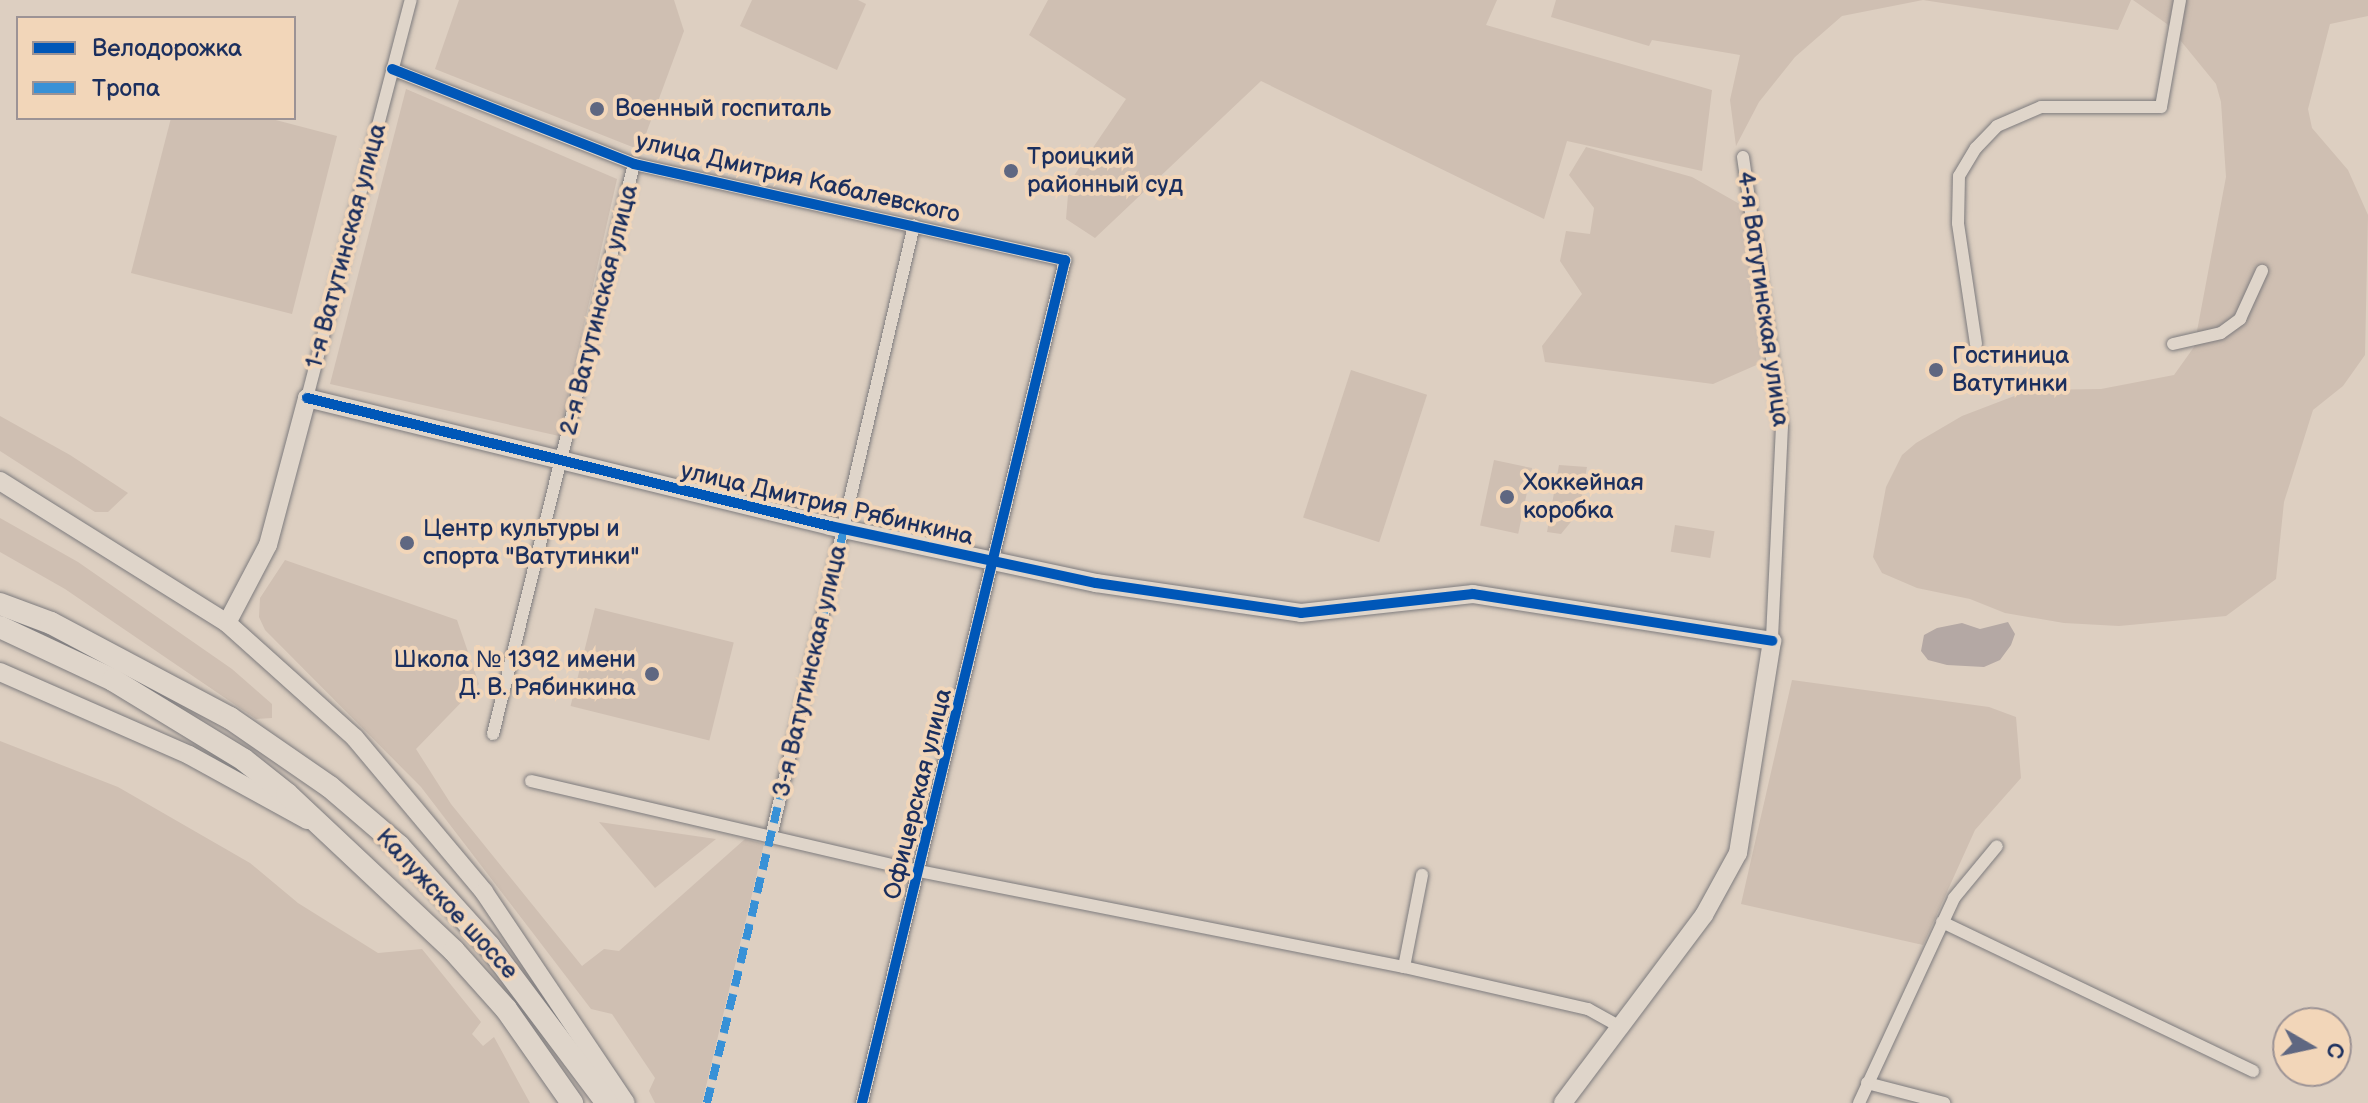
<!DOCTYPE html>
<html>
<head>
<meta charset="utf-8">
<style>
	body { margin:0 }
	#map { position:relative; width:2368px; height:1103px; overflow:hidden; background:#ddcfc1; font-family:"Balsamiq Sans",sans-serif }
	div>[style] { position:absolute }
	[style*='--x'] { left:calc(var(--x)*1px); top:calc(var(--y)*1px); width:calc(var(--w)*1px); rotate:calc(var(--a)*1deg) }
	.built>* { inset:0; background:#cfbfb2; transform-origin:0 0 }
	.water>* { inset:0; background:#b4a8a4 }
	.roads { filter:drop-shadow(0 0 2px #7e7c7e) drop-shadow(0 0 2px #7e7c7e) }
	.street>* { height:12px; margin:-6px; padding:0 6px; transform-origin:6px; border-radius:6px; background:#dfd5ca }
	.secondary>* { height:18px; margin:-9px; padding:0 9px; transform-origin:9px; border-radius:9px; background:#dfd5ca }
	.highway>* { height:22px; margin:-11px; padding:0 11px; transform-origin:11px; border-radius:11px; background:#dfd5ca }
	.quiet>* { height:8px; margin-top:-4px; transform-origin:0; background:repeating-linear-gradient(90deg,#3891d7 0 16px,transparent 0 24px) }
	.cycleway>* { height:10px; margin:-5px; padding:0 5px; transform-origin:5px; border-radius:5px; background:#0057b8 }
	.dots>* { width:22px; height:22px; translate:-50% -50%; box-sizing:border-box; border:4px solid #f2d6b9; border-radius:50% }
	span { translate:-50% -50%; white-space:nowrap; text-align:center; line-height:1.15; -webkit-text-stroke:8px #f2d6b9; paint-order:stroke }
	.poi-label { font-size:24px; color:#1b2f5e }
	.left { translate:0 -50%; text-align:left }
	.right { translate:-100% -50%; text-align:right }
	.street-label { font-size:24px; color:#1b2f5e }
	.legend { position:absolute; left:16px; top:16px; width:280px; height:104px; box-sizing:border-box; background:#f2d6b9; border:2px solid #9c9395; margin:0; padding:10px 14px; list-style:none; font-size:24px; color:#1b2f5e }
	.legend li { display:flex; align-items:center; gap:16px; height:40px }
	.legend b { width:40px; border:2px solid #9c9395 }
	.north { position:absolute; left:2272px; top:1007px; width:80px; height:80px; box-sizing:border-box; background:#f2d6b9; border:2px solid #9c9395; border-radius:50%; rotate:99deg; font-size:22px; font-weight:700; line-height:32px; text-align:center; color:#1b2f5e }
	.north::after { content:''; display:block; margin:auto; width:28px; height:36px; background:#5f6781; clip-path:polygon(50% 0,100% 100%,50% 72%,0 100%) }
</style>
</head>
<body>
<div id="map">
	<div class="built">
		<i style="clip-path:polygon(459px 0,674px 0,684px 31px,640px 150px,435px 69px)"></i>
		<i style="clip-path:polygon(752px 0,858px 0,866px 4px,837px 70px,740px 26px)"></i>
		<i style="clip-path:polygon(1048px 0,1497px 0,1486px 25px,1712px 90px,1702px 171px,1567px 141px,1544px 219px,1261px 81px,1095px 238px,1066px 219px,1069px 183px,1126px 99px,1029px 35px)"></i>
		<i style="clip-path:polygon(1556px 0,2131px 0,2118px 30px,1923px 0,1842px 16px,1795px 57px,1759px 102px,1736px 146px,1730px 100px,1740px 55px,1652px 40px,1649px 46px,1551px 17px)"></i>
		<i style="clip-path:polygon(2133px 0,2368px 0,2368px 16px,2330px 24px,2308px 109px,2312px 128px,2348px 170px,2368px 215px,2365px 355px,2343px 386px,2313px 410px,2284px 502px,2276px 579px,2226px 616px,2119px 626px,2064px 623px,2005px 613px,1970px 599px,1917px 588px,1882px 573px,1873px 557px,1886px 487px,1902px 455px,1916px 443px,1962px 416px,2030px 390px,2101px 389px,2174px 375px,2194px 347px,2226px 177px,2221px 102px,2216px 84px,2167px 24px)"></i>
		<i style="clip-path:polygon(406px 89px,617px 179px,559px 436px,330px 384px)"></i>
		<i style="clip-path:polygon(171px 118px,268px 118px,337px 136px,292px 314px,131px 273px)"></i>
		<i style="clip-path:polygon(1586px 147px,1692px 177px,1752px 211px,1761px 363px,1713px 384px,1545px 362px,1542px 346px,1582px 294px,1560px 261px,1566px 231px,1590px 234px,1594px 208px,1569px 175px)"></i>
		<i style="left:1351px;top:370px;width:80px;height:155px;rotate:18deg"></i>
		<i style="clip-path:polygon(0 416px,70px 455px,128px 493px,108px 512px,95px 512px,0 451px)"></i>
		<i style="left:1494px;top:460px;width:39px;height:67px;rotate:12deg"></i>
		<i style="clip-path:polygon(1559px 465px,1587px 467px,1579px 512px,1561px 534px,1547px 532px)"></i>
		<i style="clip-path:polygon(0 518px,78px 562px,232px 669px,272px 704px,272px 718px,256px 719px,65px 589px,0 552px)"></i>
		<i style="left:1675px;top:525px;width:40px;height:27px;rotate:9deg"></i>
		<i style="clip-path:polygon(285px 560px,457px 620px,479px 684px,416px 749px,451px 804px,582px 966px,604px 949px,619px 951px,745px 839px,764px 844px,702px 1103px,655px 1103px,649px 1091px,655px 1078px,612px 1014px,591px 1009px,421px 787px,265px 630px,259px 617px,260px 598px)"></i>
		<i style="left:595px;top:608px;width:143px;height:101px;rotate:14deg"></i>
		<i style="clip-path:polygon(1792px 680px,1989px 707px,2016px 717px,2021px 778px,1975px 830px,1923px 945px,1741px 904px)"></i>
		<i style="clip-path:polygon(0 741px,118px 787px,250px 863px,298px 903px,378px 953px,422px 949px,481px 1022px,472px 1034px,483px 1046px,494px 1037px,530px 1103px,0 1103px)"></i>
		<i style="clip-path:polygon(599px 822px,716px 839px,655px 888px)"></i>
	</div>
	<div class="water">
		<i style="clip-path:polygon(2008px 622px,2015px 634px,2011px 645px,2000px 660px,1984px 667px,1947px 665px,1928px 660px,1921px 651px,1924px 635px,1937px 628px,1962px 623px,1980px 629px)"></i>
	</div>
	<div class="roads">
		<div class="street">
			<i style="--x:392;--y:69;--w:260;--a:21.4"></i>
			<i style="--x:634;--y:164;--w:442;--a:12.6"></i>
			<i style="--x:1065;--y:260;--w:867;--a:103.54"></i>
			<i style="--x:1743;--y:157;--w:272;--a:81.8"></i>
			<i style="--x:1782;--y:426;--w:215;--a:92.7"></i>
			<i style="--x:1976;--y:344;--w:122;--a:-98.5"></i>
			<i style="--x:1958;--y:223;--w:47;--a:-88.8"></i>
			<i style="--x:1959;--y:176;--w:33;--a:-59"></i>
			<i style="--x:1976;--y:148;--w:30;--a:-46"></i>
			<i style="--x:1997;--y:126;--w:48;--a:-23.4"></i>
			<i style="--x:2041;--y:107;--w:120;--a:0"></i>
			<i style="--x:2161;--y:107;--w:109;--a:-79.9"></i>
			<i style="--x:2173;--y:344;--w:49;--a:-12.9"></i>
			<i style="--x:2221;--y:333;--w:24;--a:-36"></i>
			<i style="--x:2240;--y:319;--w:53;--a:-65.4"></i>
			<i style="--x:307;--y:398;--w:411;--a:-75.4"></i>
			<i style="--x:493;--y:734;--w:587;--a:-76.11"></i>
			<i style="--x:531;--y:781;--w:398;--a:13.1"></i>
			<i style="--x:919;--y:871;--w:494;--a:11.2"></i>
			<i style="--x:1404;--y:967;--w:189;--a:12.9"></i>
			<i style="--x:1588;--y:1009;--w:35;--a:29"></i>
			<i style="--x:771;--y:837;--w:628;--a:-76.85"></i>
			<i style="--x:1942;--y:922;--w:345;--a:25.6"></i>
			<i style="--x:1404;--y:967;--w:94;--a:-78.9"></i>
			<i style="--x:1867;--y:1083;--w:80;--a:14.6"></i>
			<i style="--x:1859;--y:1103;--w:226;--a:-65.1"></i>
			<i style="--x:1954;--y:898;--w:67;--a:-50.4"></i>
		</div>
		<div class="secondary">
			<i style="--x:0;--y:481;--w:268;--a:32"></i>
			<i style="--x:227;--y:623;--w:172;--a:41.9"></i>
			<i style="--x:355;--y:738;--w:201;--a:50"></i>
			<i style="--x:484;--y:892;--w:254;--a:56.1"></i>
			<i style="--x:227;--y:623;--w:88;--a:-62.3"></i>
			<i style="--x:268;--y:545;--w:152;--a:-75.1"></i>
			<i style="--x:307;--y:398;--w:538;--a:13.75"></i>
			<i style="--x:830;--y:526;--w:272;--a:12.1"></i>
			<i style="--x:1096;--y:583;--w:207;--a:8.3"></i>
			<i style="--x:1301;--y:613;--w:173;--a:-6.3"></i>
			<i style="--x:1473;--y:594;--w:303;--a:8.9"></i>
			<i style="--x:1772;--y:641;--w:215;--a:99.1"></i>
			<i style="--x:1738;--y:853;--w:71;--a:118.7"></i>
			<i style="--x:1704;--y:915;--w:235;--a:126.9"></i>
			<i style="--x:0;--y:672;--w:206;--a:23.7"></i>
			<i style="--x:189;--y:755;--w:135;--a:28.8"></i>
		</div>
		<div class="highway">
			<i style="--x:0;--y:604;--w:54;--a:20.4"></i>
			<i style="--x:51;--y:623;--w:203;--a:28"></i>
			<i style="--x:230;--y:718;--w:121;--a:34.6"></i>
			<i style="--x:330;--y:787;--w:91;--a:40.5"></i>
			<i style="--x:399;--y:846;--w:135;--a:48"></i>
			<i style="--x:489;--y:946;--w:196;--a:53.1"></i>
			<i style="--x:0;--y:627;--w:125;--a:25.1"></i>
			<i style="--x:113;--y:680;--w:153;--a:31.4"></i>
			<i style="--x:244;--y:760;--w:55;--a:38.3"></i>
			<i style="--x:287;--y:794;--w:229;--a:43.2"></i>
			<i style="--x:454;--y:951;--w:78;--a:48.1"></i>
			<i style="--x:506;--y:1009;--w:115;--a:54.9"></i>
		</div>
	</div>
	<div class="quiet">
		<i style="--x:707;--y:1103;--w:590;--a:-76.58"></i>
	</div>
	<div class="cycleway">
		<i style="--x:392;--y:69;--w:260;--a:21.4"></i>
		<i style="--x:634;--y:164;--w:442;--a:12.6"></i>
		<i style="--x:1065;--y:260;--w:867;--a:103.54"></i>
		<i style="--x:307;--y:398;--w:538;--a:13.75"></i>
		<i style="--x:830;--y:526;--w:272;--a:12.1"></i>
		<i style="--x:1096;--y:583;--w:207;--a:8.3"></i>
		<i style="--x:1301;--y:613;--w:173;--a:-6.3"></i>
		<i style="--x:1473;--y:594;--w:303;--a:8.9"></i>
	</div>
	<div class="dots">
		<i style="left:597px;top:109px;background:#5f6781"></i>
		<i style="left:1011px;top:171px;background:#5f6781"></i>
		<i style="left:1936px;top:370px;background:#5f6781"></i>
		<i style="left:1507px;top:497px;background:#5f6781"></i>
		<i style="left:407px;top:543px;background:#5f6781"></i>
		<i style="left:652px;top:674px;background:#5f6781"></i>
	</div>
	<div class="poi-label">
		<span class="left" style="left:615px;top:109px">Военный госпиталь</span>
		<span class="left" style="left:1027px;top:171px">Троицкий<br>районный суд</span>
		<span class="left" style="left:1952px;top:370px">Гостиница<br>Ватутинки</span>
		<span class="left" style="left:1523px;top:497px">Хоккейная<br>коробка</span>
		<span class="left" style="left:423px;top:543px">Центр культуры и<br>спорта "Ватутинки"</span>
		<span class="right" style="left:636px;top:674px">Школа № 1392 имени<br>Д. В. Рябинкина</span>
	</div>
	<div class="street-label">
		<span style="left:798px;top:178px;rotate:13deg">улица Дмитрия Кабалевского</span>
		<span style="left:346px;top:246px;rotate:-75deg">1-я Ватутинская улица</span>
		<span style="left:1763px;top:299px;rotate:82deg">4-я Ватутинская улица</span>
		<span style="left:599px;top:310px;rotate:-76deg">2-я Ватутинская улица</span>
		<span style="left:827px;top:504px;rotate:13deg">улица Дмитрия Рябинкина</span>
		<span style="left:810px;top:671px;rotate:-77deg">3-я Ватутинская улица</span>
		<span style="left:918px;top:794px;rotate:-76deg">Офицерская улица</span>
		<span style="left:447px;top:904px;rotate:47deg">Калужское шоссе</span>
	</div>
	<ul class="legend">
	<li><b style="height:10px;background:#0057b8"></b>Велодорожка</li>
	<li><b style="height:10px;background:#3891d7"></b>Тропа</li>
	</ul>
	<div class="north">С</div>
</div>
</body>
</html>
